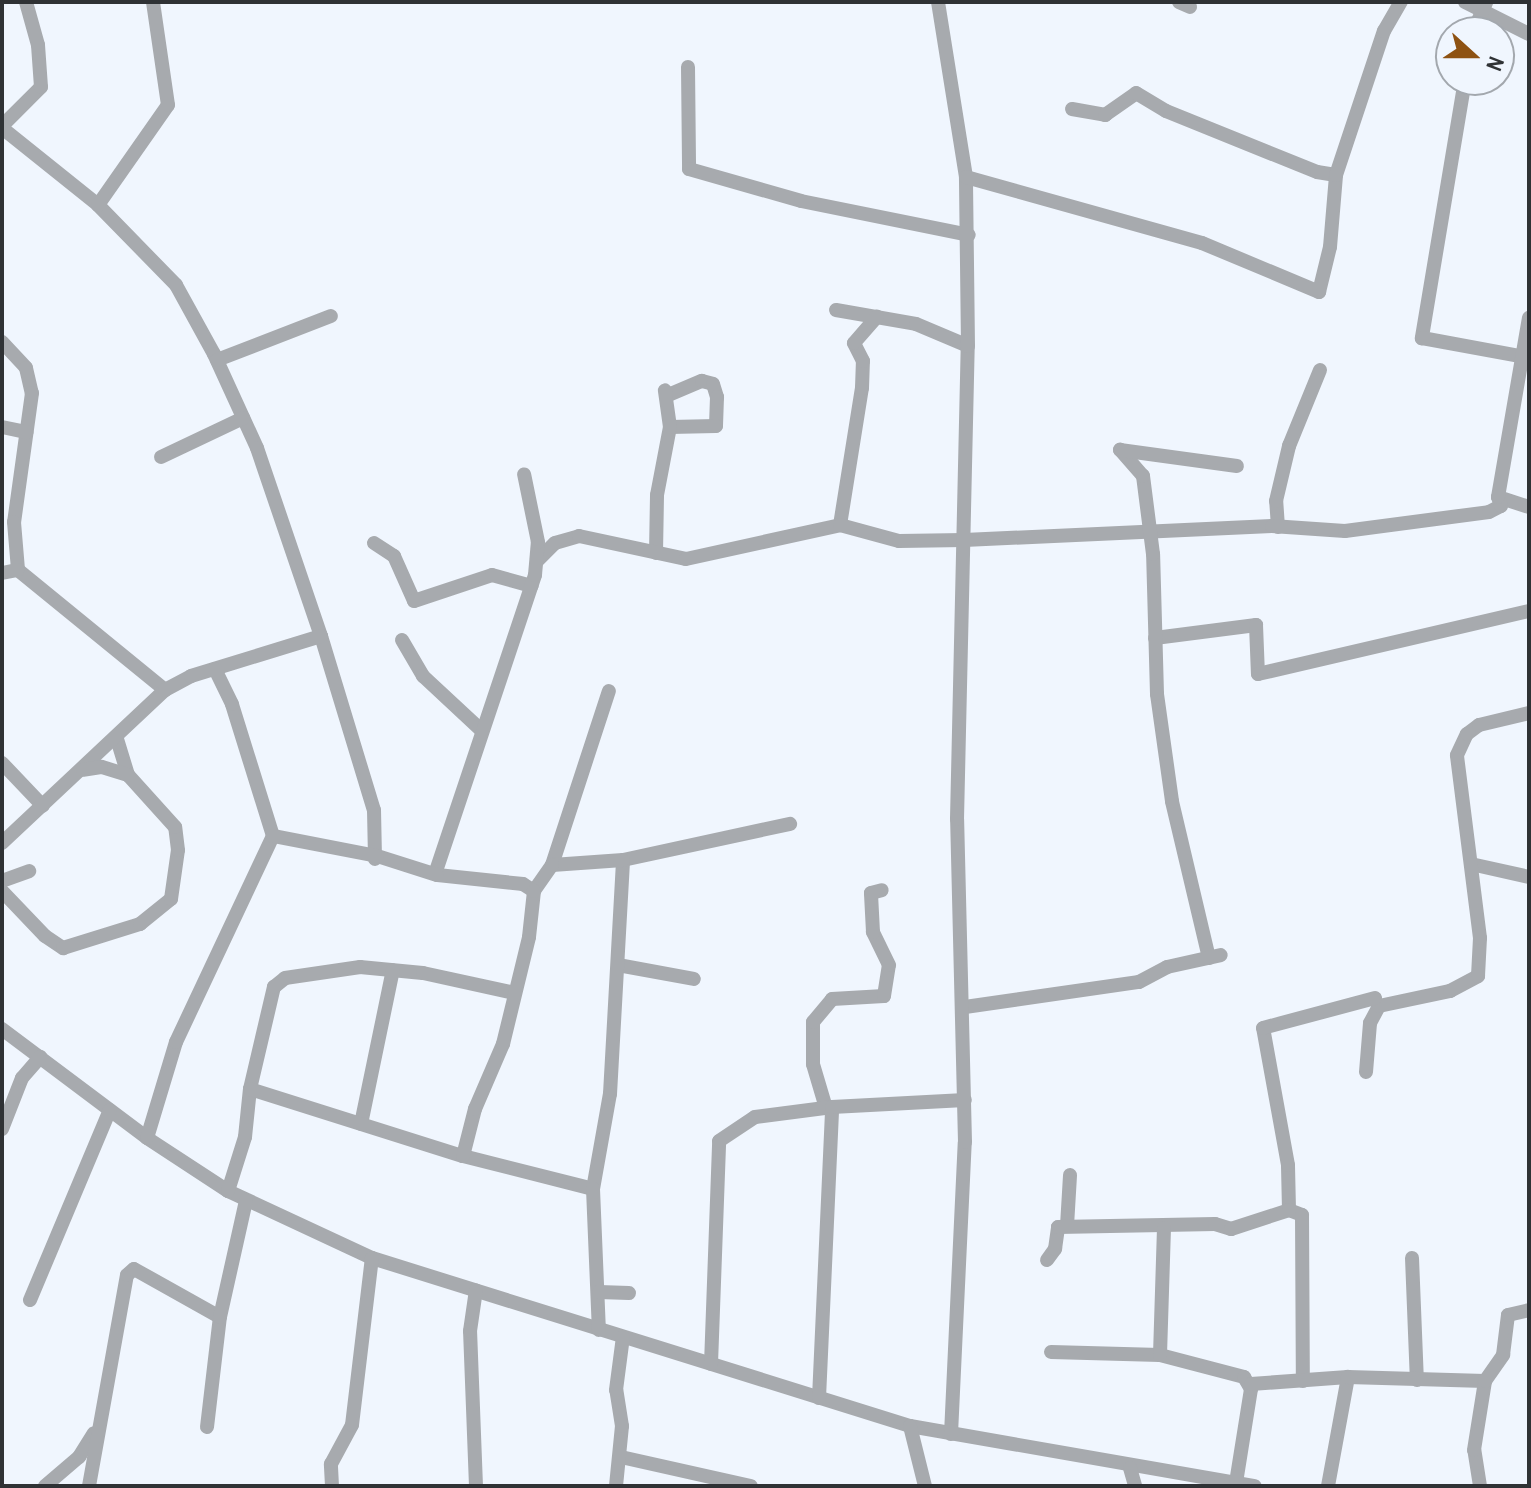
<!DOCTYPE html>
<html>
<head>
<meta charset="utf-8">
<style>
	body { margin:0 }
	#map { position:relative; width:1531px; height:1488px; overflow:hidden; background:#f0f6fe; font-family:"Archivo Narrow",sans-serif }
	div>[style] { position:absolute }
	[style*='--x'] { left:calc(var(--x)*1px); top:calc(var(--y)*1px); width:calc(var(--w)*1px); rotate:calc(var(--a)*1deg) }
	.minor>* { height:14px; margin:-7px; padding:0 7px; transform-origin:7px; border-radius:7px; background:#a7aaae }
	span { translate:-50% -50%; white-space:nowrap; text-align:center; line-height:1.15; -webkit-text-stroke:6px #f0f6fe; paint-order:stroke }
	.frame { position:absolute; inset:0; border:4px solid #2f3235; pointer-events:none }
	.north { position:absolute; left:1435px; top:16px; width:80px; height:80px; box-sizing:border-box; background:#f0f6fe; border:2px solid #a3a8ae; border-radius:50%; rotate:111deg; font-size:22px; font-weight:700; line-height:32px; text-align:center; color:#2f3235 }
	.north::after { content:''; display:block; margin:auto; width:28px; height:36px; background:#8e5212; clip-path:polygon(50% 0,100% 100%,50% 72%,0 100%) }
</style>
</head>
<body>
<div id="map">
	<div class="minor">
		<i style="--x:938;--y:2;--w:177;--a:80.9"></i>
		<i style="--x:1179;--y:2;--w:12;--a:24"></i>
		<i style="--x:1465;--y:2;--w:72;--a:26.6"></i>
		<i style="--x:1473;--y:32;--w:32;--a:-66"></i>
		<i style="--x:688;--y:67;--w:102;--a:89.4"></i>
		<i style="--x:689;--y:169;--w:116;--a:15.9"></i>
		<i style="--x:801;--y:201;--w:171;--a:11.4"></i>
		<i style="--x:1465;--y:80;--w:262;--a:99.5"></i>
		<i style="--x:1422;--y:338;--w:100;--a:10.4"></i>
		<i style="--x:1072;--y:109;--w:34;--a:10"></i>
		<i style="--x:1105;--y:115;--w:38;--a:-35"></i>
		<i style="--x:1136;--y:93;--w:35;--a:31"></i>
		<i style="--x:1166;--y:111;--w:163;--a:22"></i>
		<i style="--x:1317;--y:172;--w:19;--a:9"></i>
		<i style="--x:2;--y:126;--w:55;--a:-45"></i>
		<i style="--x:41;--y:87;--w:42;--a:-94.1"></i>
		<i style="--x:38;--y:45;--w:45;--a:-105.6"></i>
		<i style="--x:2;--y:128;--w:123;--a:38.7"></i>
		<i style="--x:98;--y:205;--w:112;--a:45.7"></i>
		<i style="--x:176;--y:285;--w:79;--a:61.2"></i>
		<i style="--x:214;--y:354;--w:103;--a:65.4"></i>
		<i style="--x:257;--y:448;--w:199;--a:71.2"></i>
		<i style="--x:321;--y:636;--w:182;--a:73.1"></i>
		<i style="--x:374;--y:810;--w:49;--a:88.8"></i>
		<i style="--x:98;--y:205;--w:122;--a:-55"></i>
		<i style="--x:168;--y:105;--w:104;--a:-98.3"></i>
		<i style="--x:836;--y:310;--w:81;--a:9.9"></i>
		<i style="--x:916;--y:324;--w:56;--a:22.9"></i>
		<i style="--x:2;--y:342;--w:35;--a:47"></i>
		<i style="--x:26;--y:368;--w:26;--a:77"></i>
		<i style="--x:32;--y:393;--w:130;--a:97.9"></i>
		<i style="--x:14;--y:522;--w:48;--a:85.2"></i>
		<i style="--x:18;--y:570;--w:190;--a:39.2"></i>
		<i style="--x:217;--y:360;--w:122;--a:-21.1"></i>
		<i style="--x:666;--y:396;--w:39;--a:-23"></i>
		<i style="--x:702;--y:381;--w:11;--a:15"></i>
		<i style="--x:713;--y:384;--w:14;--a:73"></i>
		<i style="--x:717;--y:397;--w:29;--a:92"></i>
		<i style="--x:716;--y:426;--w:46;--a:178.8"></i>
		<i style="--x:2;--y:427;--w:25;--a:12"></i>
		<i style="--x:161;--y:457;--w:91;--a:-25.4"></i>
		<i style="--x:1498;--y:497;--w:33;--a:18"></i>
		<i style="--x:840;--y:525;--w:139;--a:-80.9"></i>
		<i style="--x:862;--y:388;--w:27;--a:-88"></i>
		<i style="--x:863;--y:361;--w:20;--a:-117"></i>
		<i style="--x:854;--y:343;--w:35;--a:-49"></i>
		<i style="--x:1278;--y:527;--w:26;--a:-94"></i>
		<i style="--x:1276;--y:501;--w:57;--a:-76.7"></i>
		<i style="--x:1289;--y:446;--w:82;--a:-67.8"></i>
		<i style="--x:374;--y:543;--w:24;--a:33"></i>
		<i style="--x:394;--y:556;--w:49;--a:66"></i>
		<i style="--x:414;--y:601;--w:82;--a:-18.4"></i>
		<i style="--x:492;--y:575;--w:41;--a:15.4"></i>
		<i style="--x:656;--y:553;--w:58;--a:-89"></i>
		<i style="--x:657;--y:495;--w:69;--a:-79.2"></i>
		<i style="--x:670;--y:427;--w:37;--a:-98"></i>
		<i style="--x:537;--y:561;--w:25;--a:-45"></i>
		<i style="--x:555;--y:543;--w:25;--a:-16"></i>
		<i style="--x:579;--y:536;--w:109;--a:12.1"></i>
		<i style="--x:686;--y:559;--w:158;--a:-12.4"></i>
		<i style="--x:840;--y:525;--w:61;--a:15.2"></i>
		<i style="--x:899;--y:541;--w:65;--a:-0.9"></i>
		<i style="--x:964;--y:540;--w:308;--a:-2.6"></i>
		<i style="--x:1272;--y:526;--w:73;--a:3.9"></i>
		<i style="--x:1345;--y:531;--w:145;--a:-7.5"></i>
		<i style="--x:1489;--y:512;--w:13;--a:-27"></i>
		<i style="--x:1501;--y:506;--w:9;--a:-108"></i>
		<i style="--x:1498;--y:497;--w:182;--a:-80.2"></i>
		<i style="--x:2;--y:573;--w:16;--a:-11"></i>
		<i style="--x:1155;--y:638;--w:102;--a:-7.3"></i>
		<i style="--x:1256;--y:625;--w:49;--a:87.7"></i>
		<i style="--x:1258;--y:674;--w:278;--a:-13.1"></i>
		<i style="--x:402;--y:640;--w:42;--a:59.7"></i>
		<i style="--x:423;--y:676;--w:81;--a:43"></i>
		<i style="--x:117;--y:739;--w:38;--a:73"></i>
		<i style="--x:2;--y:763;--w:59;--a:46.4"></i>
		<i style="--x:2;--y:843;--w:224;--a:-43.2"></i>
		<i style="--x:165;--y:690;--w:30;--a:-28"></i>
		<i style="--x:191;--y:676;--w:136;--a:-17.1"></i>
		<i style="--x:623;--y:860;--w:171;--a:-12.2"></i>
		<i style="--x:1471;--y:864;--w:59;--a:12.6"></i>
		<i style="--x:552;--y:865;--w:183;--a:-71.9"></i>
		<i style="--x:435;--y:874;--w:315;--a:-71.5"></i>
		<i style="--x:535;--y:575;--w:33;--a:-85"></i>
		<i style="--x:538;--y:542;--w:69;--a:-101.6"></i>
		<i style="--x:2;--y:881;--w:29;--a:-20"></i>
		<i style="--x:2;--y:891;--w:62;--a:46.3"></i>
		<i style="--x:45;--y:936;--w:22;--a:34"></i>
		<i style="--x:63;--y:948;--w:81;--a:-17.3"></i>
		<i style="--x:140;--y:924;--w:40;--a:-39"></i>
		<i style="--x:171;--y:899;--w:49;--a:-81.9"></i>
		<i style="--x:178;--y:850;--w:23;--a:-97"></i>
		<i style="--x:175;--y:827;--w:70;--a:-132.1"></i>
		<i style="--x:128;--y:775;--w:28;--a:-163"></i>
		<i style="--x:101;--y:767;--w:18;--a:171"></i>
		<i style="--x:1209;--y:958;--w:161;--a:-103.3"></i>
		<i style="--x:1172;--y:801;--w:108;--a:-98"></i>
		<i style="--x:1157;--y:694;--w:140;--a:-91.6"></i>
		<i style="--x:1153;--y:554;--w:79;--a:-97.3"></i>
		<i style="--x:1143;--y:476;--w:35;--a:-131"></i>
		<i style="--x:1120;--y:450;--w:118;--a:7.8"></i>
		<i style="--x:618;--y:965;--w:77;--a:10.4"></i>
		<i style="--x:965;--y:1007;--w:176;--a:-8.2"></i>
		<i style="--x:1139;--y:982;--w:32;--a:-28"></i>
		<i style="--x:1167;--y:967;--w:55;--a:-12.5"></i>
		<i style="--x:2;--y:1029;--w:181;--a:36.9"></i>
		<i style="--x:147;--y:1138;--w:97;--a:33.2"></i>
		<i style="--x:228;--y:1191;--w:159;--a:25"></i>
		<i style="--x:372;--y:1258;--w:564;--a:17.34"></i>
		<i style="--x:910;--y:1426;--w:350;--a:9.9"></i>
		<i style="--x:1366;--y:1072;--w:49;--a:-85.3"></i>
		<i style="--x:1370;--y:1023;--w:19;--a:-62"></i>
		<i style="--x:1379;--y:1006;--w:73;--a:-11.9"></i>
		<i style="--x:1450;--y:991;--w:32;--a:-28"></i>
		<i style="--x:1478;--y:976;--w:38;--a:-87"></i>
		<i style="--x:1480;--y:938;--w:184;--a:-97.2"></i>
		<i style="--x:1457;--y:755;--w:23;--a:-65"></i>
		<i style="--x:1467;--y:734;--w:15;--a:-37"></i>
		<i style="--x:1479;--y:725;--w:51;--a:-13.5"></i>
		<i style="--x:250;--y:1089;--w:105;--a:-76.8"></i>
		<i style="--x:274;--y:987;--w:14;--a:-39"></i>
		<i style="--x:285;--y:978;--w:76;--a:-8.3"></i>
		<i style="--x:360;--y:967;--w:63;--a:5.4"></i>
		<i style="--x:423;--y:973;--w:94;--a:12.3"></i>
		<i style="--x:826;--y:1108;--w:46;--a:-106.5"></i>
		<i style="--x:813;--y:1064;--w:42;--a:-90"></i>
		<i style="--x:813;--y:1022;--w:30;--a:-50"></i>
		<i style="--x:832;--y:999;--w:52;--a:-3.3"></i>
		<i style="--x:884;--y:996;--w:31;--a:-81"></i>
		<i style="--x:889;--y:965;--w:37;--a:-116"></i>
		<i style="--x:873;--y:932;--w:39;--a:-93"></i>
		<i style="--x:871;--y:893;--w:11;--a:-15"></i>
		<i style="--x:361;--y:1124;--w:157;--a:-78.3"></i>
		<i style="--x:2;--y:1129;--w:55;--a:-68.6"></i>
		<i style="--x:22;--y:1078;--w:28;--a:-49"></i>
		<i style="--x:147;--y:1138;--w:100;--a:-73.2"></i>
		<i style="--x:176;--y:1042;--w:228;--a:-64.8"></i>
		<i style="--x:273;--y:836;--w:138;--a:-107.3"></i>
		<i style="--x:232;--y:704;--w:39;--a:-116"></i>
		<i style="--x:463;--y:1156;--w:134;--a:14.2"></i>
		<i style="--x:593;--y:1189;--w:97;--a:-79.9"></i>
		<i style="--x:610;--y:1094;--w:234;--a:-86.8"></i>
		<i style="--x:623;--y:860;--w:71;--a:176"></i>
		<i style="--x:552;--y:865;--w:32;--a:125"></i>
		<i style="--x:593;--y:1189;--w:141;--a:87.6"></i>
		<i style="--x:228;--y:1191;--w:57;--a:-72.5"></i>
		<i style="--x:245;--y:1137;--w:48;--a:-84.1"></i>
		<i style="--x:250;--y:1089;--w:223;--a:17.5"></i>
		<i style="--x:463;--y:1156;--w:49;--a:-75.7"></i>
		<i style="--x:475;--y:1109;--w:71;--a:-66.7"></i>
		<i style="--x:503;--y:1044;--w:110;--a:-76.3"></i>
		<i style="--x:529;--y:937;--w:46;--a:-83.8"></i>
		<i style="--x:534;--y:891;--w:13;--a:-148"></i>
		<i style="--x:523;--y:884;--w:86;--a:-174"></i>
		<i style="--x:437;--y:875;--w:63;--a:-162.4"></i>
		<i style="--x:377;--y:856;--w:106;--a:-169.1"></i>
		<i style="--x:1289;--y:1210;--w:45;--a:-91.3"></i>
		<i style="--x:1288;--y:1165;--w:139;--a:-100.3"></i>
		<i style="--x:1263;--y:1028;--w:116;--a:-15"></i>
		<i style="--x:1067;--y:1226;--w:51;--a:-86.6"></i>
		<i style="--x:1412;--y:1258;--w:122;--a:87.7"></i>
		<i style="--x:1047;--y:1260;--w:14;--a:-54"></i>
		<i style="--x:1055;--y:1249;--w:22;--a:-82"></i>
		<i style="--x:1058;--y:1227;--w:157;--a:-1.1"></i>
		<i style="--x:1215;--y:1224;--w:17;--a:17"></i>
		<i style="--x:1231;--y:1229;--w:61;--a:-18.1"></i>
		<i style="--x:1289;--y:1210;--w:14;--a:21"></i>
		<i style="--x:1302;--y:1215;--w:166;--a:89.7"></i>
		<i style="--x:599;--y:1292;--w:30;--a:2"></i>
		<i style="--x:30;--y:1300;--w:206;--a:-67.2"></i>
		<i style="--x:1051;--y:1352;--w:109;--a:1.6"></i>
		<i style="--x:1160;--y:1355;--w:87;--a:14.7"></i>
		<i style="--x:1244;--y:1377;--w:14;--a:60"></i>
		<i style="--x:1251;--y:1389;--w:95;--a:99.1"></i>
		<i style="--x:1160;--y:1355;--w:127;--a:-88.2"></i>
		<i style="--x:711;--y:1364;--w:223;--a:-87.9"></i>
		<i style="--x:719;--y:1141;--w:43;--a:-33.7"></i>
		<i style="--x:755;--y:1117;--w:78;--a:-7.4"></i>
		<i style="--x:1251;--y:1384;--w:97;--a:-4.1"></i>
		<i style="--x:819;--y:1398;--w:291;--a:-87.4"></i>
		<i style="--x:832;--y:1107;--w:133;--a:-3"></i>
		<i style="--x:910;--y:1426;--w:62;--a:76"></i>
		<i style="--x:207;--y:1427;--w:111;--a:-83.3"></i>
		<i style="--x:951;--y:1434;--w:292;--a:-87.3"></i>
		<i style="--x:965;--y:1142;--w:323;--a:-91.4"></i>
		<i style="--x:957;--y:819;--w:473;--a:-88.7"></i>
		<i style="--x:968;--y:346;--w:169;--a:-90.7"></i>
		<i style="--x:966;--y:177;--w:245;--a:15.6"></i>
		<i style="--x:1202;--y:243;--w:127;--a:22.7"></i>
		<i style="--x:1319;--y:292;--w:46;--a:-76.3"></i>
		<i style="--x:1330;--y:247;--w:72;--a:-85.2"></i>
		<i style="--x:1336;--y:175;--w:152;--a:-71.6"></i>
		<i style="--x:1384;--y:31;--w:34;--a:-60"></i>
		<i style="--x:621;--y:1457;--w:133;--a:12.6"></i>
		<i style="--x:1130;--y:1468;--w:19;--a:74"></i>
		<i style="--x:45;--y:1486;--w:45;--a:-40.5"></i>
		<i style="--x:79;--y:1457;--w:28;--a:-58"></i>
		<i style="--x:89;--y:1486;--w:214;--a:-79.8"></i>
		<i style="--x:127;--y:1275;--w:9;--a:-41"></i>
		<i style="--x:134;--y:1269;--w:98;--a:29.2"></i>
		<i style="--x:220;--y:1317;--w:119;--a:-77.4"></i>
		<i style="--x:332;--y:1486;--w:22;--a:-93"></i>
		<i style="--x:331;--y:1464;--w:44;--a:-61.7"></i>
		<i style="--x:352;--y:1425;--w:168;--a:-83.2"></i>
		<i style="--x:476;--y:1486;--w:155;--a:-92.2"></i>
		<i style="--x:470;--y:1331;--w:41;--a:-81.7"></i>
		<i style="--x:616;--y:1486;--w:60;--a:-84.3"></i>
		<i style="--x:622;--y:1426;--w:36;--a:-99"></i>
		<i style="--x:616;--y:1390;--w:53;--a:-82.5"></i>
		<i style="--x:1328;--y:1486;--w:111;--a:-79.6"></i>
		<i style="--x:1348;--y:1377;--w:137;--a:1.7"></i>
		<i style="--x:1480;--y:1486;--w:36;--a:-99"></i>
		<i style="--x:1474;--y:1450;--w:70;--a:-80.9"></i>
		<i style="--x:1485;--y:1381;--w:32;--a:-55"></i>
		<i style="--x:1503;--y:1355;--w:40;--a:-82.9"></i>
		<i style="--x:1508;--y:1315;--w:22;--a:-13"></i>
	</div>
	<div class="frame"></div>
	<div class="north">N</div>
</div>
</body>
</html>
